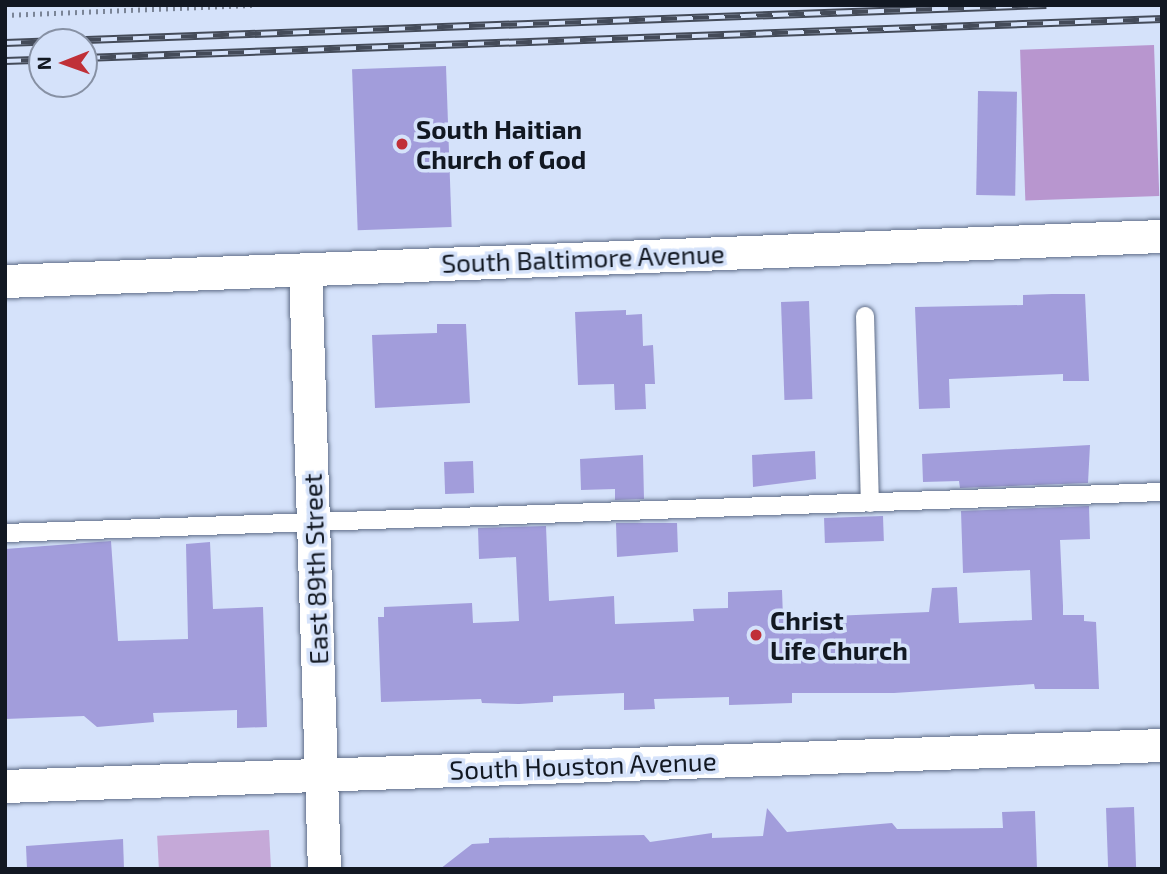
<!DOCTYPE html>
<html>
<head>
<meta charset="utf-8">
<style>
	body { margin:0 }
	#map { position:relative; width:1167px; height:874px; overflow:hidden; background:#d5e2fa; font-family:"Exo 2",sans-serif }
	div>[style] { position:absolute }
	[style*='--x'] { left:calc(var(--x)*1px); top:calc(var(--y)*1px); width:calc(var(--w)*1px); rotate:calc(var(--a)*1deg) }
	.green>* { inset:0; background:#c5a9d8; transform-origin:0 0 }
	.forest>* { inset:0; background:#b896cf; transform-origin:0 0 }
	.building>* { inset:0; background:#a29ddb; transform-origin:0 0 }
	.path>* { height:4.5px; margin-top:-2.25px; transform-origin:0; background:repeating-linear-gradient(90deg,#7b8597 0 2px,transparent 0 7px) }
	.roads { filter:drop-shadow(0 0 2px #5f6d87) drop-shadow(0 0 2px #5f6d87) }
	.service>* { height:18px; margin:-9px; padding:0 9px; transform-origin:9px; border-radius:9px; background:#fff }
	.minor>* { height:33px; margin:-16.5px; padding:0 16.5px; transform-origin:16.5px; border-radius:16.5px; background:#fff }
	.rail>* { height:8px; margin-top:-4px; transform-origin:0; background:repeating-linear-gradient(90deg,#d5e2fa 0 16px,#444b59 0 32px); box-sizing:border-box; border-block:2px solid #444b59 }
	.dots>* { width:19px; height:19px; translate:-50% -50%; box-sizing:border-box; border:4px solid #d5e2fa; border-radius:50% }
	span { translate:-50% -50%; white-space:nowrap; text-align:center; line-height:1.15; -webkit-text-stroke:7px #d5e2fa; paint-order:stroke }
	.poi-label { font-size:26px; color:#121822; font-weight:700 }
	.left { translate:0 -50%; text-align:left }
	.street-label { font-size:26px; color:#121822 }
	.frame { position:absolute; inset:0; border:7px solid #121822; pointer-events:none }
	.north { position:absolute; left:28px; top:28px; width:70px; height:70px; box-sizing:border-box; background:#d5e2fa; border:2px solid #8791a4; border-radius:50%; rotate:269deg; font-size:19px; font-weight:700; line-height:28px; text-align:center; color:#121822 }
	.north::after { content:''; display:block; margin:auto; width:24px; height:32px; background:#c03038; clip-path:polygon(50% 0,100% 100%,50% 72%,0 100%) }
</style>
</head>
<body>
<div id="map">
	<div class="green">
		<i style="left:269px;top:830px;width:39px;height:112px;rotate:87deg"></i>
	</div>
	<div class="forest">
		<i style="left:1154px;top:45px;width:151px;height:134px;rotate:88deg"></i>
	</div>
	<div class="building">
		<i style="left:446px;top:66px;width:161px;height:94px;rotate:88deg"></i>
		<i style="left:978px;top:91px;width:39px;height:104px;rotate:1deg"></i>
		<i style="clip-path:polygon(1052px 294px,1085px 294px,1089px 381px,1063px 381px,1063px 374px,949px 379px,950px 408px,919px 409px,915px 307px,1023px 305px,1023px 295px)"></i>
		<i style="left:809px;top:301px;width:98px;height:28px;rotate:88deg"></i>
		<i style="clip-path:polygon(626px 310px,626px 315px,642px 314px,643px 346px,653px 345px,655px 384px,645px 384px,646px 409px,615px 410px,614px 384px,578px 385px,575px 312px)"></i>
		<i style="clip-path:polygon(437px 324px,466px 324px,470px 403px,375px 408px,372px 335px,437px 333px)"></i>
		<i style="clip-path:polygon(1090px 445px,1088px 483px,960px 488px,959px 481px,923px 482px,922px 454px)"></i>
		<i style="clip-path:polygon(815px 451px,816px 479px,753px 487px,752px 455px)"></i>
		<i style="clip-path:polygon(643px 455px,644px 499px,615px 500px,615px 489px,581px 490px,580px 459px)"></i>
		<i style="left:473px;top:461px;width:32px;height:29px;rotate:88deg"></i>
		<i style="clip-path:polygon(1089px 506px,1090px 539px,1060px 540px,1063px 606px,1063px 615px,1084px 615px,1084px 621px,1096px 622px,1099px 689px,1035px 689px,1034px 684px,894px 693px,792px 693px,792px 703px,729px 705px,729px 697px,654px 699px,655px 709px,624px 710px,624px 693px,553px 696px,553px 702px,519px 704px,482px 703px,481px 699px,381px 702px,378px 617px,384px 617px,384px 607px,472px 603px,473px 623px,519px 621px,516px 557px,479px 559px,478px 528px,546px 526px,549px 601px,614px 596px,615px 624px,694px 621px,693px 609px,728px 608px,728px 592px,782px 590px,783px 618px,929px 612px,932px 588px,957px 587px,959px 623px,1032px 620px,1030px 570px,963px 573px,961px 511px)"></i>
		<i style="left:883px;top:516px;width:25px;height:59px;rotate:88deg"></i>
		<i style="clip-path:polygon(616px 523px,677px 523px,678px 552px,617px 557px)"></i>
		<i style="clip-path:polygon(111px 541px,118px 641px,188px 639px,186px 544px,210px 542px,213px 609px,263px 607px,267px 727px,237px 728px,237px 710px,153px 713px,154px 722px,97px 727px,84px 716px,5px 719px,5px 549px)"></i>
		<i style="left:1134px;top:807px;width:62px;height:28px;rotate:88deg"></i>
		<i style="clip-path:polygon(767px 808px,787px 832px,892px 823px,897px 829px,1003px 828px,1002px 812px,1035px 811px,1037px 869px,440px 869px,472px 844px,489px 843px,489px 838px,644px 835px,650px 842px,712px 833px,712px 838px,763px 836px)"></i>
		<i style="clip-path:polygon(123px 839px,124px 869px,27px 869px,26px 846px)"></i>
	</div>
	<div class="path">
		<i style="--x:5;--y:15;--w:247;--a:-2.3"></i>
	</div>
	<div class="roads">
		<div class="service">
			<i style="--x:865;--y:316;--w:187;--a:88.5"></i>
			<i style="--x:5;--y:533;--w:1158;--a:-2.03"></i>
		</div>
		<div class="minor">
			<i style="--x:305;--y:269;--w:600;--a:88.19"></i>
			<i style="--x:5;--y:281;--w:1158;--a:-2.23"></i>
			<i style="--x:5;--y:786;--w:1158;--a:-2.03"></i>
		</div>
	</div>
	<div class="rail">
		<i style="--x:5;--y:43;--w:1042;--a:-2.09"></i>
		<i style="--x:84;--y:58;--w:1079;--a:-2.07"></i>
		<i style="--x:5;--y:61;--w:37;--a:-2"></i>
	</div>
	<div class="dots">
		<i style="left:402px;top:144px;background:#c03038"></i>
		<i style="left:756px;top:635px;background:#c03038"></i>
	</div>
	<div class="poi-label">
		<span class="left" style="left:416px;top:144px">South Haitian<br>Church of God</span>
		<span class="left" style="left:770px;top:635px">Christ<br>Life Church</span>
	</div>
	<div class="street-label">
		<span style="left:583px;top:258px;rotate:-2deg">South Baltimore Avenue</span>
		<span style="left:315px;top:569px;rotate:-92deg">East 89th Street</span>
		<span style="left:583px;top:765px;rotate:-2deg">South Houston Avenue</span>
	</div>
	<div class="frame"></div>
	<div class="north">N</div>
</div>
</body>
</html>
